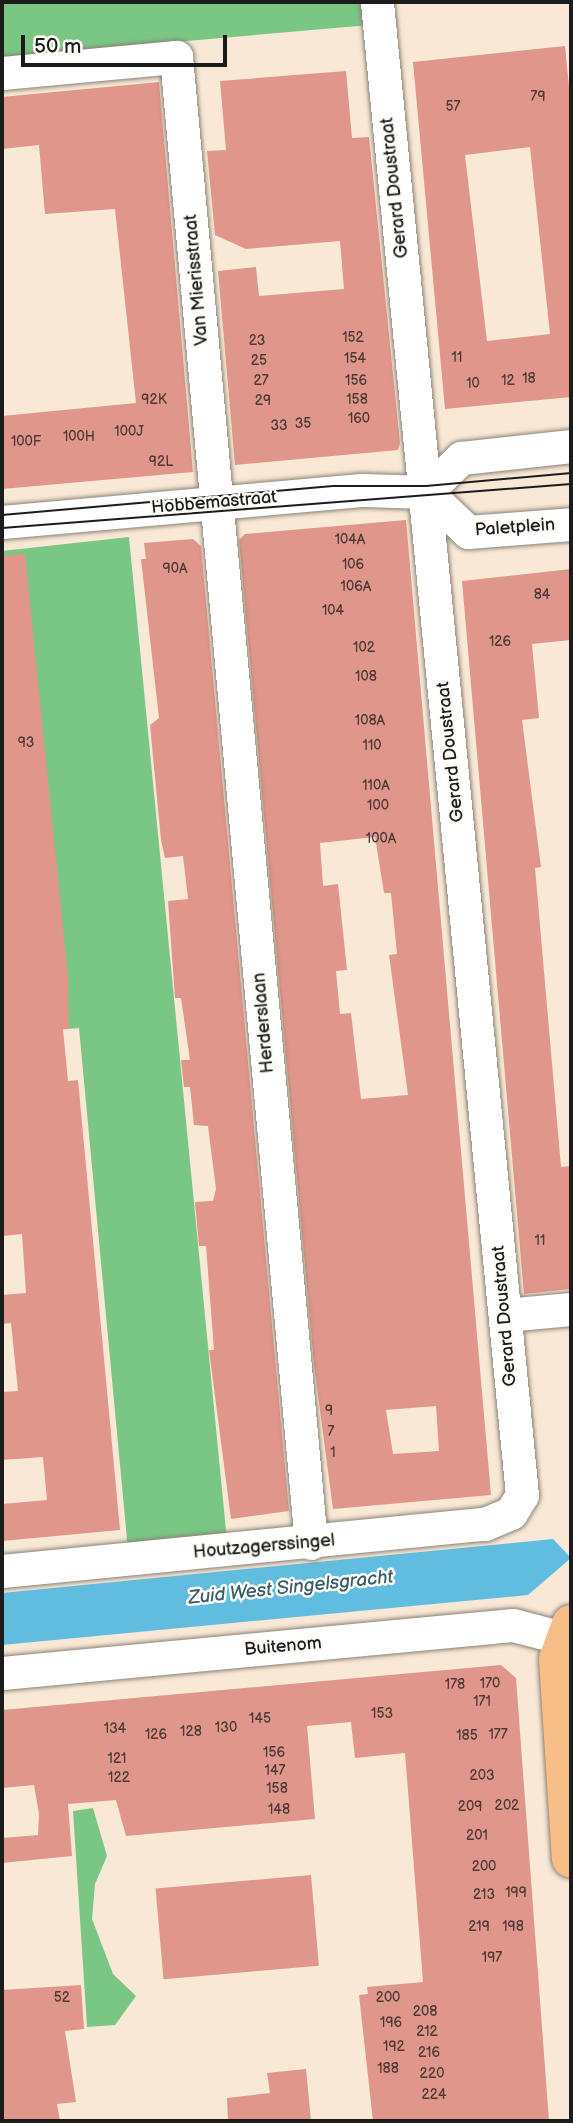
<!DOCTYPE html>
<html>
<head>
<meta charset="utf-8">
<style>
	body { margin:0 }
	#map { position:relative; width:573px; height:2123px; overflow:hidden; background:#f8e8d5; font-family:"Balsamiq Sans",sans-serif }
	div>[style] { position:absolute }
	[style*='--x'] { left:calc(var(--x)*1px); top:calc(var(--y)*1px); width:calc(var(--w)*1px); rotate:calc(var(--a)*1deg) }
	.green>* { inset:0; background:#7ac685 }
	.water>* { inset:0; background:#61bddf }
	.pier>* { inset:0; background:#f8e8d5 }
	.building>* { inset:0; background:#e0968b; transform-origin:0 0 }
	.roads { filter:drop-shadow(0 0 2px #8a8278) drop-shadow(0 0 2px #8a8278) }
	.minor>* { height:33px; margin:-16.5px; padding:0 16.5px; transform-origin:16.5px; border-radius:16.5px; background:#fff }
	.major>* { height:38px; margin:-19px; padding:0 19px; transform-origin:19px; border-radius:19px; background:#f7be88 }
	.tram>* { height:2px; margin:-1px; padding:0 1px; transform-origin:1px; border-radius:1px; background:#1c1c1c }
	span { translate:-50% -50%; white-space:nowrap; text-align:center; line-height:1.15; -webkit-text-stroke:5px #fdfcf7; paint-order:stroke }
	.number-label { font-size:14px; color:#4d3a38 }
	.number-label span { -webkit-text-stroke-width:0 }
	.street-label { font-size:18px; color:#1c1c1c }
	.water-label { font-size:19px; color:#385c6a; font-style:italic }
	.frame { position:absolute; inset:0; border:4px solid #1c1c1c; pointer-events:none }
	.scale { position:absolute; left:21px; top:35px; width:206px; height:32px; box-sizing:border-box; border:4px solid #1c1c1c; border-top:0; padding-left:9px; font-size:21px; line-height:24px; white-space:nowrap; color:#1c1c1c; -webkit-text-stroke:5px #fdfcf7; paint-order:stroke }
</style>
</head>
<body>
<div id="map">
	<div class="green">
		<i style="clip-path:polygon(2px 2px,368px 2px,370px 25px,2px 57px)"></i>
		<i style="clip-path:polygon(129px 537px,227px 1541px,128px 1550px,79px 1028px,2px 1035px,2px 551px)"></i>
		<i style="clip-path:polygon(93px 1808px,107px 1856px,95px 1884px,92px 1919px,113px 1974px,136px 1996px,115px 2025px,87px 2027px,73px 1811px)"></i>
	</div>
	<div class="water">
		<i style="clip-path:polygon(553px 1539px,571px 1558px,528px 1595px,2px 1645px,2px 1593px)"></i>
	</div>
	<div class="pier">
		<i style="clip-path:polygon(571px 1558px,571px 1616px,540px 1591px)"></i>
	</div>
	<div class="building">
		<i style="clip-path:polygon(evenodd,565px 46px,571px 108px,571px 397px,445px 409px,413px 62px,565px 46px,530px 147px,550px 334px,487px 341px,465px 155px,530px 147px)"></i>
		<i style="clip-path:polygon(346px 71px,352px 138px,369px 137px,400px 443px,398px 450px,235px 465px,218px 271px,256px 267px,259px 296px,344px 289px,340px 241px,246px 249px,215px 235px,207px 151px,226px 150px,220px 81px)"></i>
		<i style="clip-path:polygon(159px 82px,193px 472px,2px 489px,2px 416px,136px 403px,115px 209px,45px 214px,39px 145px,2px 149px,2px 97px)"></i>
		<i style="clip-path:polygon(evenodd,406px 520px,491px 1495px,333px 1509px,314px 1365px,239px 540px,245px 534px,406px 520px,375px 837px,384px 893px,391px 893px,397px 954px,389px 955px,408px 1095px,361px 1099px,351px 1013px,340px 1014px,336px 971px,347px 970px,338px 884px,323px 886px,320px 843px,375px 837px,406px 520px,436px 1406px,439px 1451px,393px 1454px,386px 1410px,436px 1406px)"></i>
		<i style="clip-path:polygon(193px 539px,201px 546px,289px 1511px,231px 1519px,209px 1350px,214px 1350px,206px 1246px,199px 1246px,195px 1202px,213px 1201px,216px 1189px,208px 1126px,194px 1125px,190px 1087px,184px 1087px,181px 1060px,190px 1060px,181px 998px,175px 998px,168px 901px,188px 899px,183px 856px,165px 858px,161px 840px,150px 725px,159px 718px,141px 559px,146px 559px,144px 543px)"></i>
		<i style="clip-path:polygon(25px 554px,68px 976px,69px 1029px,63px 1029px,68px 1081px,78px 1080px,120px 1530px,2px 1541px,2px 1504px,47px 1500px,43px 1457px,2px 1460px,2px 1392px,18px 1391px,11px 1323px,2px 1324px,2px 1295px,26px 1293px,22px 1234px,3px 1236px,2px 1221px,2px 556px)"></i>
		<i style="clip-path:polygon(571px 569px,571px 640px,532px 644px,539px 718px,522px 720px,541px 867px,535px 868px,561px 1167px,571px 1166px,571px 1289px,524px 1294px,462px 581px)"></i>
		<i style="clip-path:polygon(501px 1665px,516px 1678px,549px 2121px,373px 2121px,359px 1995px,368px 1994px,367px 1987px,423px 1982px,405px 1753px,355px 1758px,351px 1722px,307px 1726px,315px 1819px,126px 1836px,116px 1800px,68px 1804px,72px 1856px,2px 1863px,2px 1838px,38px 1835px,39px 1814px,34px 1785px,2px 1788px,2px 1710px)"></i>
		<i style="left:311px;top:1875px;width:91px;height:156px;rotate:85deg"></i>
		<i style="clip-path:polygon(81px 1985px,84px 2029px,65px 2031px,76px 2102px,57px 2104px,60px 2121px,2px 2121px,2px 1990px)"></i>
		<i style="clip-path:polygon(306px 2069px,311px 2121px,228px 2121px,227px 2098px,270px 2093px,267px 2073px)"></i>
	</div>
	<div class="roads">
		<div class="minor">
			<i style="--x:2;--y:73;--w:175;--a:-5.3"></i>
			<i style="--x:176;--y:57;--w:1492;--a:84.81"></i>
			<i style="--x:426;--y:492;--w:58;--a:43.6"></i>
			<i style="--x:468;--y:532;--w:103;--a:-4.4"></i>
			<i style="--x:426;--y:492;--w:49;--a:-44.2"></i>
			<i style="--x:461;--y:458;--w:111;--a:-6.2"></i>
			<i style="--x:2;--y:522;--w:363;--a:-5.1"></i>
			<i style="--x:364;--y:490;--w:62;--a:1.8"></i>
			<i style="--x:505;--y:1315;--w:66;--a:-5.2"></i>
			<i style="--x:2;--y:1571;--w:485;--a:-5.6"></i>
			<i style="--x:485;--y:1524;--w:28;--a:-23"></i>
			<i style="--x:511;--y:1513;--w:21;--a:-59"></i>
			<i style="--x:522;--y:1495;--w:1500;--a:-95.55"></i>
			<i style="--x:2;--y:1673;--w:513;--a:-5.37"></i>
			<i style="--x:513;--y:1625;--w:52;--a:14.6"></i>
		</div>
		<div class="major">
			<i style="--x:571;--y:1624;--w:37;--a:110"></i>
			<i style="--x:558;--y:1659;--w:200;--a:86.3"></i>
		</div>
	</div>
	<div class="tram">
		<i style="--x:2;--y:515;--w:332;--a:-5"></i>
		<i style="--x:333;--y:486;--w:93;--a:0"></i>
		<i style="--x:426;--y:486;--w:146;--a:-5.1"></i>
		<i style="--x:2;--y:528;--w:571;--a:-4.42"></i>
	</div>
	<div class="number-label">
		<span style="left:538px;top:97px">79</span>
		<span style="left:453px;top:107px">57</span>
		<span style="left:353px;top:338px">152</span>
		<span style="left:257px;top:341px">23</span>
		<span style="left:457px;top:358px">11</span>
		<span style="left:355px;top:359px">154</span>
		<span style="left:259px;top:361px">25</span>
		<span style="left:529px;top:379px">18</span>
		<span style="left:261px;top:381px">27</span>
		<span style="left:356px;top:381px">156</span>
		<span style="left:508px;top:381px">12</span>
		<span style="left:473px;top:384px">10</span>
		<span style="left:154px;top:400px">92K</span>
		<span style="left:357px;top:400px">158</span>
		<span style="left:263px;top:401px">29</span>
		<span style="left:359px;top:419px">160</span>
		<span style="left:303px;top:424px">35</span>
		<span style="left:279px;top:426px">33</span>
		<span style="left:129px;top:432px">100J</span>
		<span style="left:79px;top:437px">100H</span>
		<span style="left:26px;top:442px">100F</span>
		<span style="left:161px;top:462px">92L</span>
		<span style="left:350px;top:540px">104A</span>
		<span style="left:353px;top:565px">106</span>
		<span style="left:175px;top:569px">90A</span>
		<span style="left:356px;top:587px">106A</span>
		<span style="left:542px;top:595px">84</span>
		<span style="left:333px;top:611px">104</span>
		<span style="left:500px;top:642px">126</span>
		<span style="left:364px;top:648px">102</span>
		<span style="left:366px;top:677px">108</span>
		<span style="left:370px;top:721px">108A</span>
		<span style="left:26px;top:743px">93</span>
		<span style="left:372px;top:746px">110</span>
		<span style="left:376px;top:786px">110A</span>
		<span style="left:378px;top:806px">100</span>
		<span style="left:381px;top:839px">100A</span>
		<span style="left:540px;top:1241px">11</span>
		<span style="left:329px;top:1411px">9</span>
		<span style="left:331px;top:1432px">7</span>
		<span style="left:333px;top:1453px">1</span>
		<span style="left:490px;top:1684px">170</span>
		<span style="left:455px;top:1685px">178</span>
		<span style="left:482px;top:1702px">171</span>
		<span style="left:382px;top:1714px">153</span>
		<span style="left:260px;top:1719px">145</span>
		<span style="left:226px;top:1728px">130</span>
		<span style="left:115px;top:1729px">134</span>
		<span style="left:191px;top:1732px">128</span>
		<span style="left:156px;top:1735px">126</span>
		<span style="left:498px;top:1735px">177</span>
		<span style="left:467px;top:1736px">185</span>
		<span style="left:274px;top:1753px">156</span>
		<span style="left:117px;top:1759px">121</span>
		<span style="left:275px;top:1771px">147</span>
		<span style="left:482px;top:1776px">203</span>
		<span style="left:119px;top:1778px">122</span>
		<span style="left:277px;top:1789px">158</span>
		<span style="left:507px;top:1806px">202</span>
		<span style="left:470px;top:1807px">209</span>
		<span style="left:279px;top:1810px">148</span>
		<span style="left:477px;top:1836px">201</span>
		<span style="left:484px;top:1867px">200</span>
		<span style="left:516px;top:1893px">199</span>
		<span style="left:484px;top:1895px">213</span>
		<span style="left:479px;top:1927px">219</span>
		<span style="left:513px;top:1927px">198</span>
		<span style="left:492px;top:1958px">197</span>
		<span style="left:62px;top:1998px">52</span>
		<span style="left:388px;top:1998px">200</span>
		<span style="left:425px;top:2012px">208</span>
		<span style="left:391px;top:2023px">196</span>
		<span style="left:427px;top:2032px">212</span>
		<span style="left:394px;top:2047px">192</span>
		<span style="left:429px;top:2053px">216</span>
		<span style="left:388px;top:2069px">188</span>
		<span style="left:432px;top:2074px">220</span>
		<span style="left:434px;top:2095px">224</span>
	</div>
	<div class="street-label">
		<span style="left:395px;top:188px;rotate:-96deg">Gerard Doustraat</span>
		<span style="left:197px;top:280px;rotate:-95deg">Van Mierisstraat</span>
		<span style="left:214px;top:503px;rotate:-5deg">Hobbemastraat</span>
		<span style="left:515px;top:528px;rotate:-4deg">Paletplein</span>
		<span style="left:451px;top:752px;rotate:-96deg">Gerard Doustraat</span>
		<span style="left:264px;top:1023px;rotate:-95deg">Herderslaan</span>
		<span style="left:505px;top:1316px;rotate:-95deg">Gerard Doustraat</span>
		<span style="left:264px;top:1547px;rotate:-5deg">Houtzagerssingel</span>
		<span style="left:283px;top:1647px;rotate:-5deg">Buitenom</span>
	</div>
	<div class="water-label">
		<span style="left:291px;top:1588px;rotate:-6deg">Zuid West Singelsgracht</span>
	</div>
	<div class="frame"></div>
	<div class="scale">50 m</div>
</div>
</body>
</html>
